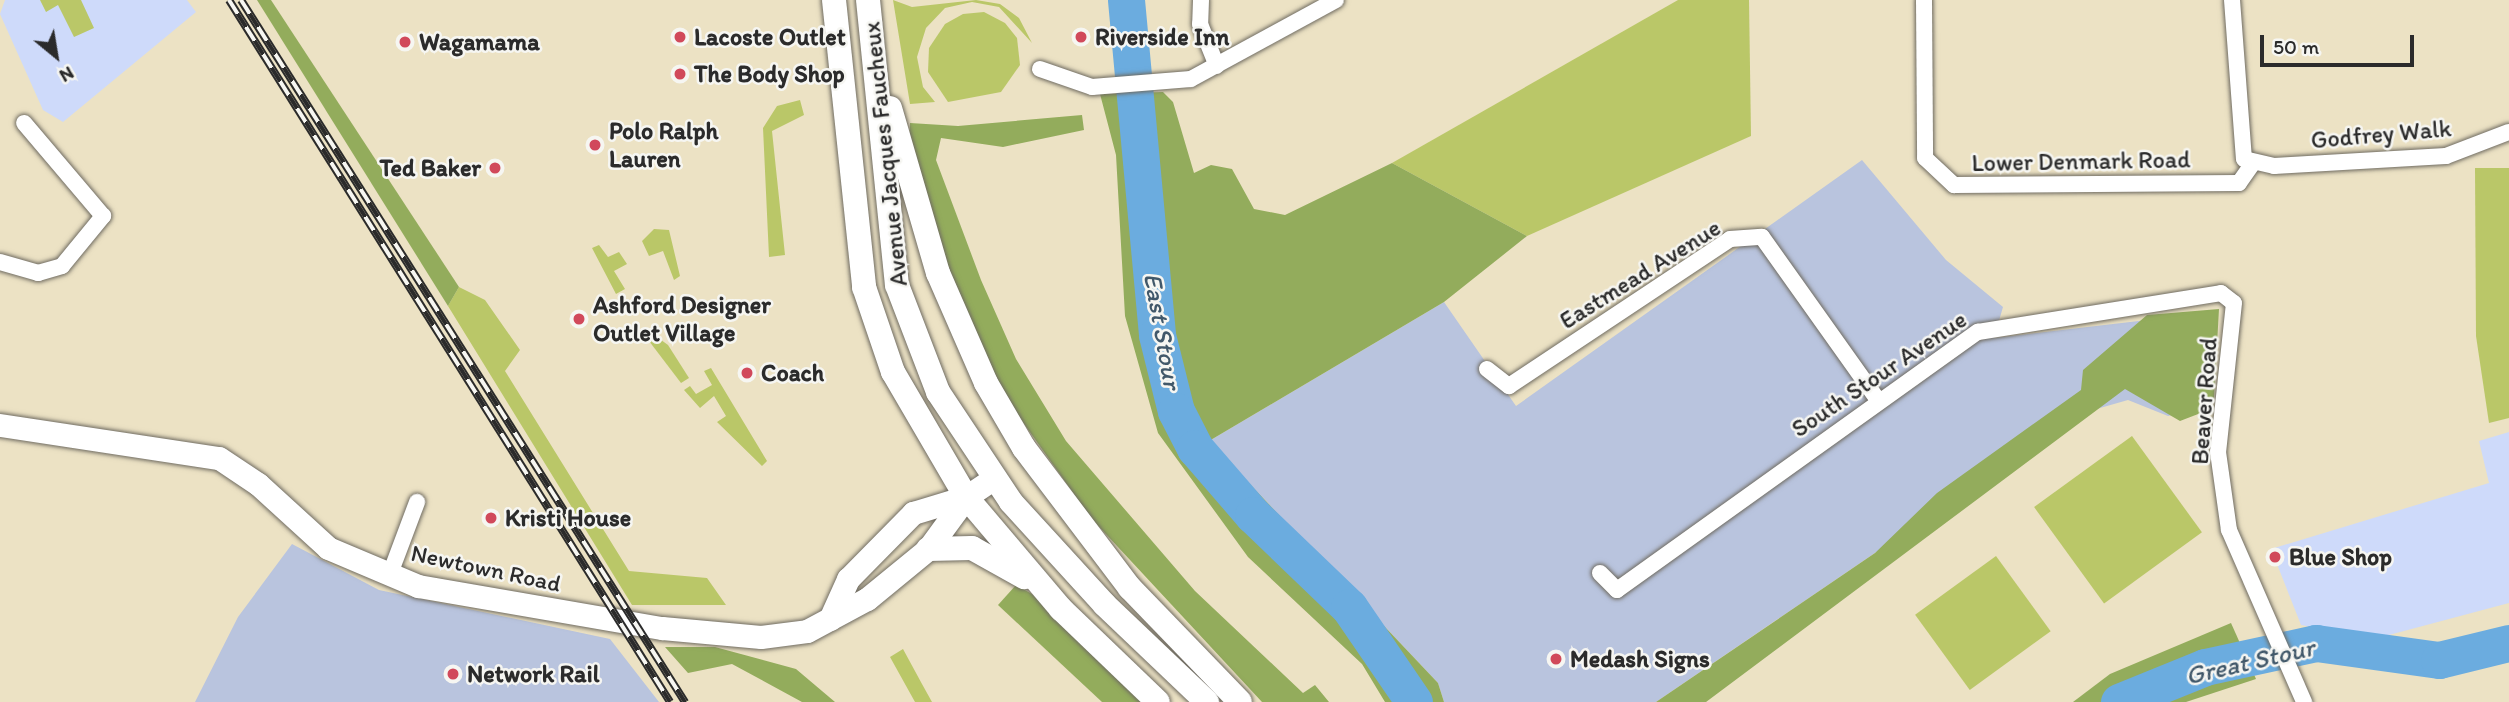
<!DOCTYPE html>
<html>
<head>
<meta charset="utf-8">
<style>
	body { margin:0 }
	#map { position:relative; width:2509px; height:702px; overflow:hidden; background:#ece2c4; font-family:Itim,sans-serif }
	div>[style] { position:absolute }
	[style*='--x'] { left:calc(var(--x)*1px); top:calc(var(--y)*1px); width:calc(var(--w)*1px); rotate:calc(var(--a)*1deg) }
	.built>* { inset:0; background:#cedafa }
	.industrial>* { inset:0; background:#b9c4de }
	.green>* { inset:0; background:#bac768; transform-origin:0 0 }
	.forest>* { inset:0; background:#93ac5c }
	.river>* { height:37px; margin:-18.5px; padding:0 18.5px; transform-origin:18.5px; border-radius:18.5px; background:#6bacdf }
	.roads { filter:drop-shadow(0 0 2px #6f6b61) drop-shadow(0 0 2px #6f6b61) }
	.street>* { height:16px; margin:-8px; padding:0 8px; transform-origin:8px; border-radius:8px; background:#fff }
	.secondary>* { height:23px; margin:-11.5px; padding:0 11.5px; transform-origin:11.5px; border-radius:11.5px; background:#fff }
	.primary>* { height:24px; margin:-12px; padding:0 12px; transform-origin:12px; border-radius:12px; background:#fff }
	.rail>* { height:8px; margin-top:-4px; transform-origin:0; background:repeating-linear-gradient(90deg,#f6f6f2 0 16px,#2b2b2b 0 32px); box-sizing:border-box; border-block:2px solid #2b2b2b }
	.dots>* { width:19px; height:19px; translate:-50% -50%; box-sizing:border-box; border:4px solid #f6f6f2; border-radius:50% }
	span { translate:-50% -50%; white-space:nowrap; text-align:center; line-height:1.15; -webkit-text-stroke:5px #f6f6f2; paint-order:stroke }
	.poi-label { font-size:24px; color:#2b2b2b; font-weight:700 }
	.left { translate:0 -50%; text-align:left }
	.right { translate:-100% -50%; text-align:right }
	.street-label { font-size:24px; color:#2b2b2b }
	.water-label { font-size:26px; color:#41586a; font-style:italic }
	.north { position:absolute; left:21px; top:21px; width:70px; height:70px; -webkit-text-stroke:5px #f6f6f2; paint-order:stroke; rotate:150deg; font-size:19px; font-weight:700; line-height:28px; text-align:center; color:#2b2b2b }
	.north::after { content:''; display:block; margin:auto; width:24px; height:32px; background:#2b2b2b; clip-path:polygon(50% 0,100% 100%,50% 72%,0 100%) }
	.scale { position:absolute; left:2260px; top:35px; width:154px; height:32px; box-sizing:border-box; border:4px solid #2b2b2b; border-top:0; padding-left:9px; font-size:21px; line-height:24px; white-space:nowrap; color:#2b2b2b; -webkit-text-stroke:5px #f6f6f2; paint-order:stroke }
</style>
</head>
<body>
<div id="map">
	<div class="built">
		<i style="clip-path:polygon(5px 0,187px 0,196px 12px,63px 122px,43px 110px,0 14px)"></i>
		<i style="clip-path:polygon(2509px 432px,2509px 603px,2374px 639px,2301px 625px,2271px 549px,2489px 483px,2479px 441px)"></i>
	</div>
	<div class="industrial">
		<i style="clip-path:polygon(1862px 160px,1946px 260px,2003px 307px,1994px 338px,2207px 313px,2195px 410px,2168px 416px,2128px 400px,2079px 414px,1656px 702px,1444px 702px,1438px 683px,1209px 441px,1444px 302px,1516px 406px)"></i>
		<i style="clip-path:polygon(292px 544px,379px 590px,610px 639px,659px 702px,195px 702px,238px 617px)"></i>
	</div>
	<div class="green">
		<i style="clip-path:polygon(40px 0,81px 0,94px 28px,74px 37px,58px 5px,46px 12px)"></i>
		<i style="clip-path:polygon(893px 0,912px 7px,976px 0,1000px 4px,1019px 18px,1032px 43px,999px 7px,972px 2px,945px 8px,926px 28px,917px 57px,923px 87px,935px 102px,910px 104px)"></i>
		<i style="clip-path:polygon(1678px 0,1749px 0,1751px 136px,1527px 236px,1392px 163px)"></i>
		<i style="clip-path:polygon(963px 14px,984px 12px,1005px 23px,1017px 38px,1020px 65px,1001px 92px,948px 102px,928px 72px,929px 48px,945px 24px)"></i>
		<i style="clip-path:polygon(800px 100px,804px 115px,772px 131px,785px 255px,769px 257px,763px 128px,777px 106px)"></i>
		<i style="clip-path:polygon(2475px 168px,2509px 168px,2509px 418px,2489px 423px,2476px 336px)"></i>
		<i style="clip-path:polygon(654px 229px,669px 230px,680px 276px,674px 280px,663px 251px,649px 256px,642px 241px)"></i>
		<i style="clip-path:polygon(599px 245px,608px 257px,619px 252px,627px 264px,614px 271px,625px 289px,616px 294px,592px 248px)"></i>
		<i style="clip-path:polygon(459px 287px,485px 300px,520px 350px,505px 371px,629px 571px,707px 578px,726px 605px,632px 605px,448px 306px)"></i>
		<i style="clip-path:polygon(657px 337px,668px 345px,689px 378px,681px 383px,649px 341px)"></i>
		<i style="clip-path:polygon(711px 368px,767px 461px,762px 466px,717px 422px,726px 416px,714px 396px,700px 408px,684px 390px,690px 386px,696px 394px,712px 385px,704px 371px)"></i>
		<i style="left:2132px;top:436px;width:119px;height:121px;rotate:54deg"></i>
		<i style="left:1996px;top:556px;width:93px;height:100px;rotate:54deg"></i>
		<i style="clip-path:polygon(903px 649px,922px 684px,932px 702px,915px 702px,890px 657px)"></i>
	</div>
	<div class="forest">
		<i style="clip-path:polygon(257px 0,271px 0,459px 287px,448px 306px)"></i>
		<i style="clip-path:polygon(1163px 92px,1173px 102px,1194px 173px,1211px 165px,1232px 169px,1254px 209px,1285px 215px,1392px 163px,1527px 236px,1444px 302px,1209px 441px,1438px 683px,1444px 702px,1385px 702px,1362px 664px,1248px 557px,1158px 433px,1125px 316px,1116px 155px,1100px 94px)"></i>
		<i style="clip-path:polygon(1082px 115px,1084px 130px,1003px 147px,941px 138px,936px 160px,981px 280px,1016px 359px,1066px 441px,1195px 591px,1303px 693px,1315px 685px,1329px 702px,1262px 702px,1091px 518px,1005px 397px,935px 246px,909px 145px,910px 123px,958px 126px)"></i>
		<i style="clip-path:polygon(2219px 309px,2214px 398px,2206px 411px,2180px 421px,2125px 389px,1706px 702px,1656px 702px,1875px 553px,1937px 493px,2081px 390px,2083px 370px,2147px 315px)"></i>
		<i style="clip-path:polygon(1016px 585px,1032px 594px,1143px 702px,1102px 702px,998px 605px)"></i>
		<i style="clip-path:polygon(2231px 623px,2256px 679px,2186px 702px,2073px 702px,2110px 674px)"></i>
		<i style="clip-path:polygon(665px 647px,715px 647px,796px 669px,835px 702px,802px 702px,732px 664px,688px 673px)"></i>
	</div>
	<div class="river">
		<i style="--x:1126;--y:0;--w:336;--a:84.7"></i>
		<i style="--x:1157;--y:335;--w:78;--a:76"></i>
		<i style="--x:1176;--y:411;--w:42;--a:62.8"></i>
		<i style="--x:1195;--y:448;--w:89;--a:49.1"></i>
		<i style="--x:1253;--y:515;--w:133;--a:43.8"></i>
		<i style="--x:1349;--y:607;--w:115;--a:55.6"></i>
		<i style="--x:2119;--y:702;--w:93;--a:-22.1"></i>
		<i style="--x:2205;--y:667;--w:114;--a:-12.2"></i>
		<i style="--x:2316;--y:643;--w:124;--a:7.9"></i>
		<i style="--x:2439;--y:660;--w:72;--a:-13.7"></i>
	</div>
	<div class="roads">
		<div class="street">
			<i style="--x:1201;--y:0;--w:24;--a:92"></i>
			<i style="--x:1200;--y:24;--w:45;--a:68"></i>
			<i style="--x:1924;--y:0;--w:158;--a:89.6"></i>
			<i style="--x:1925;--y:158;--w:40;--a:43"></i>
			<i style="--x:1954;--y:185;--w:285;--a:-0.4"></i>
			<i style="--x:2239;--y:183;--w:24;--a:-55"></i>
			<i style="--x:2232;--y:0;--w:159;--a:85.7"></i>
			<i style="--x:2244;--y:159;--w:31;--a:13"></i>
			<i style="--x:2274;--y:166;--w:172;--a:-3.3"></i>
			<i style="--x:2446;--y:156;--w:67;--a:-20.9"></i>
			<i style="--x:1040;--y:69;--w:55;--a:19.1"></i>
			<i style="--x:1092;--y:87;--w:99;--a:-4.6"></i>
			<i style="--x:1191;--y:79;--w:165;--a:-28.6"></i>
			<i style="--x:0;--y:262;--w:40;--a:16"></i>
			<i style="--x:38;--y:273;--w:25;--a:-16"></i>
			<i style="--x:62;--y:266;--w:65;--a:-50.6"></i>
			<i style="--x:103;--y:216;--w:122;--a:-130.3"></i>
			<i style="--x:1487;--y:369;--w:28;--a:38"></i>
			<i style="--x:1509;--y:386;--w:265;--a:-33.6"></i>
			<i style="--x:1730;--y:239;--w:32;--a:-4"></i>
			<i style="--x:1762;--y:237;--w:199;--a:54.6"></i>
			<i style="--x:1600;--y:573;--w:24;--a:45"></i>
			<i style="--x:1617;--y:590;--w:444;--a:-35.6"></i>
			<i style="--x:1978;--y:332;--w:246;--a:-9.1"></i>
			<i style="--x:2221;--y:293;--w:16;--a:38"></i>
			<i style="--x:2234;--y:303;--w:150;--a:96.1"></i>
			<i style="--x:2218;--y:452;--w:79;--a:82"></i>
			<i style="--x:2229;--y:530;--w:188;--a:66.4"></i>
			<i style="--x:390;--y:574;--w:77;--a:-69.4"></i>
		</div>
		<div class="secondary">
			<i style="--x:0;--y:425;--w:221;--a:8.6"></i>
			<i style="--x:219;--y:458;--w:47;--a:33.7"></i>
			<i style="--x:258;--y:484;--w:95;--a:42.4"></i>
			<i style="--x:328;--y:548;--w:98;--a:22.9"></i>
			<i style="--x:418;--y:586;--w:248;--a:9.8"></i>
			<i style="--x:662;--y:628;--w:99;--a:5.2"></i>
			<i style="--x:761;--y:637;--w:46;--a:-7.4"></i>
			<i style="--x:807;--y:631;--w:68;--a:-28.1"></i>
			<i style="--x:867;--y:599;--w:79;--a:-39.3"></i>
			<i style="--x:928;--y:549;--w:64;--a:-53.8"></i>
			<i style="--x:966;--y:497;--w:34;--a:-34"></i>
			<i style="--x:830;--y:619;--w:44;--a:-65.8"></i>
			<i style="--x:848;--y:579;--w:93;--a:-45.4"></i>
			<i style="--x:913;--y:513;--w:55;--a:-16.8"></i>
		</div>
		<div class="primary">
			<i style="--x:834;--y:0;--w:289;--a:84"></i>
			<i style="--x:864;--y:287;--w:90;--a:71.2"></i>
			<i style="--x:893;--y:372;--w:145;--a:59.7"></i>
			<i style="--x:966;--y:497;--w:147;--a:49.7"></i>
			<i style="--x:1061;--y:609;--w:134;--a:43.8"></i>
			<i style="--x:868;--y:0;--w:286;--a:84.2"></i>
			<i style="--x:897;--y:285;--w:115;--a:69"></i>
			<i style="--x:938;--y:392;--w:132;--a:56.4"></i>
			<i style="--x:1011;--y:502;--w:139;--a:47.6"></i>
			<i style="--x:1105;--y:605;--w:141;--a:43.6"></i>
			<i style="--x:890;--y:108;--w:172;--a:73.8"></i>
			<i style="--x:938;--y:273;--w:120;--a:66.4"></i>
			<i style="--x:986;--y:383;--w:75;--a:59.7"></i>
			<i style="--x:1024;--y:448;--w:176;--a:52.9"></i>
			<i style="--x:1130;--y:588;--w:158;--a:46"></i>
			<i style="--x:928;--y:549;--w:44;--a:-1.3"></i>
			<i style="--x:972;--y:548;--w:60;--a:29.1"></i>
		</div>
	</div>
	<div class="rail">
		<i style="--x:229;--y:0;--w:829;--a:57.86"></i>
		<i style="--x:241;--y:0;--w:831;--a:57.69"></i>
	</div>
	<div class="dots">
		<i style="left:680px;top:37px;background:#d1495b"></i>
		<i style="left:1081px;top:37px;background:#d1495b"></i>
		<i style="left:405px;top:42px;background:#d1495b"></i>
		<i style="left:680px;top:74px;background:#d1495b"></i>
		<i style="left:595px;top:145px;background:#d1495b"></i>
		<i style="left:495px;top:168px;background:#d1495b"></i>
		<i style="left:579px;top:319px;background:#d1495b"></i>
		<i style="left:747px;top:373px;background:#d1495b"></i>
		<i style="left:491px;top:518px;background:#d1495b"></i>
		<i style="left:2275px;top:557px;background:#d1495b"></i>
		<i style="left:1556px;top:659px;background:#d1495b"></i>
		<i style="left:453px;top:674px;background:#d1495b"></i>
	</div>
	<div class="poi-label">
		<span class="left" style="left:694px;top:37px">Lacoste Outlet</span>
		<span class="left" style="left:1095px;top:37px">Riverside Inn</span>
		<span class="left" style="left:419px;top:42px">Wagamama</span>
		<span class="left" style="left:694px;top:74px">The Body Shop</span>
		<span class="left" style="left:609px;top:145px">Polo Ralph<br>Lauren</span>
		<span class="right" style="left:481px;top:168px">Ted Baker</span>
		<span class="left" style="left:593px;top:319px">Ashford Designer<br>Outlet Village</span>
		<span class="left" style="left:761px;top:373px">Coach</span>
		<span class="left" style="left:505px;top:518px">Kristi House</span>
		<span class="left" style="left:2289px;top:557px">Blue Shop</span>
		<span class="left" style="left:1570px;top:659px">Medash Signs</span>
		<span class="left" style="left:467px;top:674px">Network Rail</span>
	</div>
	<div class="street-label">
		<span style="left:2381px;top:134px;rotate:-5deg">Godfrey Walk</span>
		<span style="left:885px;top:154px;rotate:-96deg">Avenue Jacques Faucheux</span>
		<span style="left:2081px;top:161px;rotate:-1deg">Lower Denmark Road</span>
		<span style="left:1640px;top:274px;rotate:-32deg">Eastmead Avenue</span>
		<span style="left:1879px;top:374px;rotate:-34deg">South Stour Avenue</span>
		<span style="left:2204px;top:401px;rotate:-86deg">Beaver Road</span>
		<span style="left:486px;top:568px;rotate:12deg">Newtown Road</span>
	</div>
	<div class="water-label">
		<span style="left:1162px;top:331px;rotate:80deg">East Stour</span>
		<span style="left:2250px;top:662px;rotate:-13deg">Great Stour</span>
	</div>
	<div class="north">N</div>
	<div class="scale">50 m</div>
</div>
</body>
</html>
